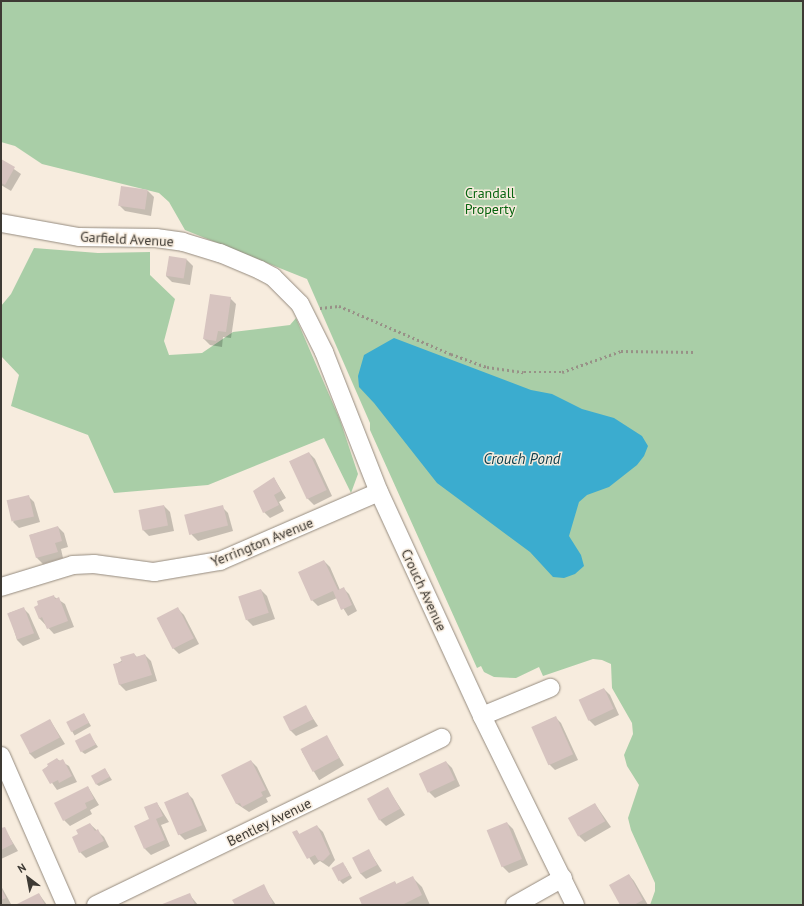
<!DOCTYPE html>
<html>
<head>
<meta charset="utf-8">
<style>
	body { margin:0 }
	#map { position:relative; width:804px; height:906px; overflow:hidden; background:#f7ecde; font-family:"PT Sans",sans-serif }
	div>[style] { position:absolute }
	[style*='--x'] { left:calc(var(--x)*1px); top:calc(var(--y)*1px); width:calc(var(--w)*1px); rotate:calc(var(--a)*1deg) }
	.green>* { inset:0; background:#a9cea7 }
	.water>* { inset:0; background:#3baccf }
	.shadow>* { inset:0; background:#0003; transform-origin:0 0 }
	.building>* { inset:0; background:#d7c4c0; transform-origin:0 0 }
	.path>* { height:2.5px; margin-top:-1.25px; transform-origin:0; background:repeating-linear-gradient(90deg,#989187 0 2px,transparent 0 5px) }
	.roads { filter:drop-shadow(0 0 1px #958b7f) drop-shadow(0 0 1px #958b7f) }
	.minor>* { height:18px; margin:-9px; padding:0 9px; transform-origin:9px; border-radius:9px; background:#fff }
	span { translate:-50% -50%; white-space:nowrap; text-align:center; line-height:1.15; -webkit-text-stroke:3px #f7ecde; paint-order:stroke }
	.park-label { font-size:14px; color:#06640e }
	.street-label { font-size:14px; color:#3e3a34 }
	.water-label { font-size:15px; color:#0b3d4c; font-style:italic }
	.frame { position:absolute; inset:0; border:2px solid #3e3a34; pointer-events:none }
	.north { position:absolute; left:8px; top:858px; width:40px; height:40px; -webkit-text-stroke:3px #f7ecde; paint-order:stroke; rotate:328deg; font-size:11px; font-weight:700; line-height:16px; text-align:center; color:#3e3a34 }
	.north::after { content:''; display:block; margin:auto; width:14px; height:18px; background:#3e3a34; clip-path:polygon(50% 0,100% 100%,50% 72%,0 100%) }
</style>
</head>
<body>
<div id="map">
	<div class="green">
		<i style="clip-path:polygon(1px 1px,803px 1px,803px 905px,650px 905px,655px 891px,655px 883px,631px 830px,628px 818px,639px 785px,627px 766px,624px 755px,633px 734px,632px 723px,612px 688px,611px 664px,602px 660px,593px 659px,543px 676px,539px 667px,516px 678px,494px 677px,484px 672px,481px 666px,477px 668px,370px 430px,370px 423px,307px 279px,185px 230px,169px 202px,159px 193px,42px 164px,15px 146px,1px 142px)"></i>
		<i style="clip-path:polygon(34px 248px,98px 253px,150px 252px,150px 275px,175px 299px,164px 341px,169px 355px,202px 353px,233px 332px,290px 325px,296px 318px,340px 420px,358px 474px,351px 493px,324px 438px,208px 485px,114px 493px,88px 435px,11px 406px,19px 375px,1px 356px,1px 306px,11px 294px)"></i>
	</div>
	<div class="water">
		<i style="clip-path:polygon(394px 338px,531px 390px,552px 394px,582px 409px,614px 418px,642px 436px,648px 446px,644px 456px,637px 465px,609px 487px,587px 495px,579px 502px,569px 536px,581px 555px,584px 566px,575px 574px,564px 578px,553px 577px,530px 552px,437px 483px,374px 403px,359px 387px,358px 376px,364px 355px)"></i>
	</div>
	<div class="shadow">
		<i style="clip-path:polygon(1px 160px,21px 174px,11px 191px,1px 185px)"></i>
		<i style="clip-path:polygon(122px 187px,148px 191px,154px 197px,151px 216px,125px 211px,119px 205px)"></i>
		<i style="clip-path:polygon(170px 257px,187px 260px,193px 266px,190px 285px,172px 282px,166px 276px)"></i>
		<i style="clip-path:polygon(230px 298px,236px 304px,231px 338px,223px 337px,222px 347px,210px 345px,204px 339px)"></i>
		<i style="clip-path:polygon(309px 453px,315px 459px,332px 496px,314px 505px,308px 499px,290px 462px)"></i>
		<i style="clip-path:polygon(274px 478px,286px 498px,279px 502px,284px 511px,270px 518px,264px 512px)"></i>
		<i style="clip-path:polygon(28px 496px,34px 502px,40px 522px,19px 528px,13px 522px)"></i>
		<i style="clip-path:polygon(164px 506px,170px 512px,174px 531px,149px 536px,143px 530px)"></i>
		<i style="clip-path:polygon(222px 507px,228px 513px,233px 531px,198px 541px,192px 535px,186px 517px)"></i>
		<i style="clip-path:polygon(58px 527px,64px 533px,68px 547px,61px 549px,63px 558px,43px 564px,37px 558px,30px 535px)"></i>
		<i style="clip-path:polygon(324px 561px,330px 567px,340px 590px,343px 588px,349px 594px,357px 611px,348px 616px,337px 598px,318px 606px,312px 600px)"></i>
		<i style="clip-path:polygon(261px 590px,267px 596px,275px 619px,253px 626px,247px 620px)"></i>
		<i style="clip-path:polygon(53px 596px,65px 604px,74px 627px,54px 634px,39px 618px)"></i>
		<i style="clip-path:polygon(23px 608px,29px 614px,40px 639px,23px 646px,17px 640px,9px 613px)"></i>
		<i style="clip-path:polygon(178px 609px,184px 615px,199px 644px,179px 654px,173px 648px,158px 619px)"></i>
		<i style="clip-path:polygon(134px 654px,137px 657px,145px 655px,151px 661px,157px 681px,126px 691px,120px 685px,114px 665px)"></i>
		<i style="clip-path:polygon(604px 689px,610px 695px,619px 715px,595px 726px,589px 720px)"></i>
		<i style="clip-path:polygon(305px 706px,318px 726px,296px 736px,290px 730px)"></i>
		<i style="left:84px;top:714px;width:14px;height:19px;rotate:60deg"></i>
		<i style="clip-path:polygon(555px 717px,561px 723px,578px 760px,555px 770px,549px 764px,533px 727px)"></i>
		<i style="clip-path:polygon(50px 720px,65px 744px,35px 759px,29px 753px)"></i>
		<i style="clip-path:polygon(89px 734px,98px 747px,85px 754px,82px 752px)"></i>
		<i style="left:327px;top:737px;width:33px;height:29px;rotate:59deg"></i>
		<i style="clip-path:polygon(57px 759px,69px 766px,77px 782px,57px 790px,43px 770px)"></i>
		<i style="clip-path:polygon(251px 761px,257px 767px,271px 796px,266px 798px,268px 802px,249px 812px,237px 804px,223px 775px)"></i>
		<i style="clip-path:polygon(446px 762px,452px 768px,460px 786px,435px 798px,429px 792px)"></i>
		<i style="clip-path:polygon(105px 769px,112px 780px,99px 786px,96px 784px)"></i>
		<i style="clip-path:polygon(88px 787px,99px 805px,90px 810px,92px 814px,70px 826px,64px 820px)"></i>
		<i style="clip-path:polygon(388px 789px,405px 815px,386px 826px,380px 820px)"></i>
		<i style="clip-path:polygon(187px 793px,193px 799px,207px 831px,185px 840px,179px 834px)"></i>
		<i style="clip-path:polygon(157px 803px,169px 822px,161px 825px,170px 846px,151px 855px,145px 849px,150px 820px)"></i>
		<i style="clip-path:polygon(595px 804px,611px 827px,585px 842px,579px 836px)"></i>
		<i style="clip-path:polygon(507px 823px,513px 829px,528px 865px,509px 873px,503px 867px)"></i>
		<i style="clip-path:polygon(90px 824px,104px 837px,109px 847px,86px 858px,80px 852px,79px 834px)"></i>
		<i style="clip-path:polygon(317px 826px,323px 832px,335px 860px,329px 867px,320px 861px,314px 865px,293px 833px,297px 831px,300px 835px)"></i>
		<i style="clip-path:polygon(4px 828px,18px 851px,1px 859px,1px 829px)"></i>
		<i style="clip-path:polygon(369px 851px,382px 871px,366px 879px,360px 873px)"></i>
		<i style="clip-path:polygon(345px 866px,352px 878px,343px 884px,340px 881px)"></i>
		<i style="clip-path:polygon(629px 875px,634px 881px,648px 905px,621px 905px)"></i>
		<i style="clip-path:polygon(412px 877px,422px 887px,430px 905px,363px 905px,395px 882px,397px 885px)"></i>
		<i style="clip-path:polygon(1px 886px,11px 904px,9px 905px,1px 905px)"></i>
		<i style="clip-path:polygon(263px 886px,276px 905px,236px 905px)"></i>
		<i style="clip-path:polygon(39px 894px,47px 905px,19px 905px)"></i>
		<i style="clip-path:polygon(189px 894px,198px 905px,163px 905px)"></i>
	</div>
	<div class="building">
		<i style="clip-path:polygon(1px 159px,15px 167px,5px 185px,1px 183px)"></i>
		<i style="left:121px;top:186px;width:27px;height:20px;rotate:8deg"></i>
		<i style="left:169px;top:256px;width:18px;height:20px;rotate:9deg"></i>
		<i style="clip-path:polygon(210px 294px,231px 297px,226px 332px,218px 331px,216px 341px,203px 339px)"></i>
		<i style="left:309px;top:452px;width:42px;height:22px;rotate:65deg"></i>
		<i style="clip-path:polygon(274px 477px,281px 491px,274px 495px,279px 505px,263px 513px,253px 491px)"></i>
		<i style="left:29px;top:495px;width:22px;height:23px;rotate:77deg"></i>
		<i style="left:164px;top:505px;width:21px;height:26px;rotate:79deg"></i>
		<i style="left:223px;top:505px;width:21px;height:40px;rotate:76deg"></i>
		<i style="clip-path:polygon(58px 526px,62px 541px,55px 543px,58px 552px,36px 558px,29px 535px)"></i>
		<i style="clip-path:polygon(324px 560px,338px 590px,344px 587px,352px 605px,341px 610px,333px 591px,311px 601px,298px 572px)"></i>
		<i style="left:261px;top:589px;width:25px;height:24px;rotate:72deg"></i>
		<i style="clip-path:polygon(54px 595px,55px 599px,59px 597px,68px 621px,47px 629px,42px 617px,39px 619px,34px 607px,38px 605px,37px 601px)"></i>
		<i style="left:24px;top:607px;width:28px;height:18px;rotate:69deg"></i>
		<i style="left:178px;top:607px;width:35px;height:24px;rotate:63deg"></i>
		<i style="clip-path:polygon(134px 653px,136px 657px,145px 654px,152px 675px,119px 685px,113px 664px,122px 662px,120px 657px)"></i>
		<i style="left:604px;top:688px;width:23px;height:28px;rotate:65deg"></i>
		<i style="left:306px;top:705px;width:16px;height:26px;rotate:63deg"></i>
		<i style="left:84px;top:713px;width:11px;height:20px;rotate:63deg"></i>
		<i style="left:556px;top:716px;width:42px;height:27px;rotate:66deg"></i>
		<i style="left:50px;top:719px;width:21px;height:34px;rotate:62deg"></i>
		<i style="left:90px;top:733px;width:13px;height:17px;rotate:63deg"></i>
		<i style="left:327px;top:735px;width:26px;height:30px;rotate:62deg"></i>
		<i style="clip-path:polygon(57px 758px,59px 761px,63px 759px,72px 776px,59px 783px,58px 780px,50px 784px,42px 770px,48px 766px,47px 764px)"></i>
		<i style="clip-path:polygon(251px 760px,266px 790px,261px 792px,263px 796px,242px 807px,240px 803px,236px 804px,221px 775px)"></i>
		<i style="left:446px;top:761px;width:21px;height:30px;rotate:65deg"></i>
		<i style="left:105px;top:768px;width:10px;height:16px;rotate:61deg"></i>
		<i style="clip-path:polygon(88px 786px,94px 799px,85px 803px,87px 808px,63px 821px,54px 803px)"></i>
		<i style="left:388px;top:787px;width:25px;height:24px;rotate:61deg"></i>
		<i style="left:188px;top:792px;width:36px;height:26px;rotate:67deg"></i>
		<i style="clip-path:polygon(157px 802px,163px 816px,156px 819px,165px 840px,144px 849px,134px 826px,149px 819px,144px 807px)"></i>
		<i style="left:595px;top:803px;width:21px;height:31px;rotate:61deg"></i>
		<i style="left:507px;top:822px;width:40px;height:22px;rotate:68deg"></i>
		<i style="clip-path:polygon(90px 823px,95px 831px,98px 829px,104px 841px,79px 853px,72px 837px,78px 834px,76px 830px)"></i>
		<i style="clip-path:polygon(317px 825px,330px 854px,323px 861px,318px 860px,315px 855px,307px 859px,292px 832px,297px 830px,299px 834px)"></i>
		<i style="clip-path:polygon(5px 827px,13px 844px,1px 850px,1px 828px)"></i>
		<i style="left:369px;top:849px;width:18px;height:19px;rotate:63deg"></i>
		<i style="left:343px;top:862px;width:15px;height:13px;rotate:62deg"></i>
		<i style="clip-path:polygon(629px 874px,643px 900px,634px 905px,620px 905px,609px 885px)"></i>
		<i style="clip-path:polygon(413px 876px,422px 895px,402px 905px,362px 905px,359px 898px,395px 881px,396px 884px)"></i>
		<i style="clip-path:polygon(264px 884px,273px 903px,269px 905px,235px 905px,232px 900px)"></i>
		<i style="clip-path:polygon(1px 888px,6px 898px,1px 900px)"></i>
		<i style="clip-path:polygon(39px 893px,45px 905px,18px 905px,17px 904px)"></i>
		<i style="clip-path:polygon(190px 893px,195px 905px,160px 905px)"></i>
	</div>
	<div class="path">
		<i style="--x:320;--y:308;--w:19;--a:-6"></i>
		<i style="--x:339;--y:306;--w:122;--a:23.2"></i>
		<i style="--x:451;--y:354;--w:38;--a:20"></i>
		<i style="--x:487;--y:367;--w:37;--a:8"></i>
		<i style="--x:524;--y:372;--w:38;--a:0"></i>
		<i style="--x:562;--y:372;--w:63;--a:-19.6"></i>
		<i style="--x:621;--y:351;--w:74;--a:0.8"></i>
	</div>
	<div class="roads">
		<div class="minor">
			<i style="--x:1;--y:223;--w:79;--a:10.2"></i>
			<i style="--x:79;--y:237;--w:77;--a:0.7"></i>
			<i style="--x:156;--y:238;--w:27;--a:8"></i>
			<i style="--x:183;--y:242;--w:39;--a:17"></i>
			<i style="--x:220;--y:253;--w:43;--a:23"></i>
			<i style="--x:260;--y:270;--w:15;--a:28"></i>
			<i style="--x:273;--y:277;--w:38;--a:45"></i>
			<i style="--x:300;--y:304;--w:54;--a:63.4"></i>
			<i style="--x:324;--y:352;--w:150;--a:68.6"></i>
			<i style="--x:379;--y:492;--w:247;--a:65.3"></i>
			<i style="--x:482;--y:716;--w:211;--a:63.8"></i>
			<i style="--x:1;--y:587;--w:75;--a:-17"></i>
			<i style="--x:73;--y:565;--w:21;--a:-3"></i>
			<i style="--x:94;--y:564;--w:61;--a:7.6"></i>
			<i style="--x:154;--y:572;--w:67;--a:-9.5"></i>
			<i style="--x:220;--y:561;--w:173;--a:-23.5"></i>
			<i style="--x:482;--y:716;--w:74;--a:-22.4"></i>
			<i style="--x:1;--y:756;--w:163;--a:66.4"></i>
			<i style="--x:96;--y:905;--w:384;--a:-25.8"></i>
			<i style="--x:515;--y:905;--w:55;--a:-29.4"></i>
		</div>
	</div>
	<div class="park-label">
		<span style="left:490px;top:201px">Crandall<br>Property</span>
	</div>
	<div class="street-label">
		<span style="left:127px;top:239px;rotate:3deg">Garfield Avenue</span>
		<span style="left:262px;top:542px;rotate:-22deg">Yerrington Avenue</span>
		<span style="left:424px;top:590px;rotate:65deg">Crouch Avenue</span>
		<span style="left:269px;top:822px;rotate:-26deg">Bentley Avenue</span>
	</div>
	<div class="water-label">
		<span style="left:522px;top:459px">Crouch Pond</span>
	</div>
	<div class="frame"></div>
	<div class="north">N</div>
</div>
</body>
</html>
